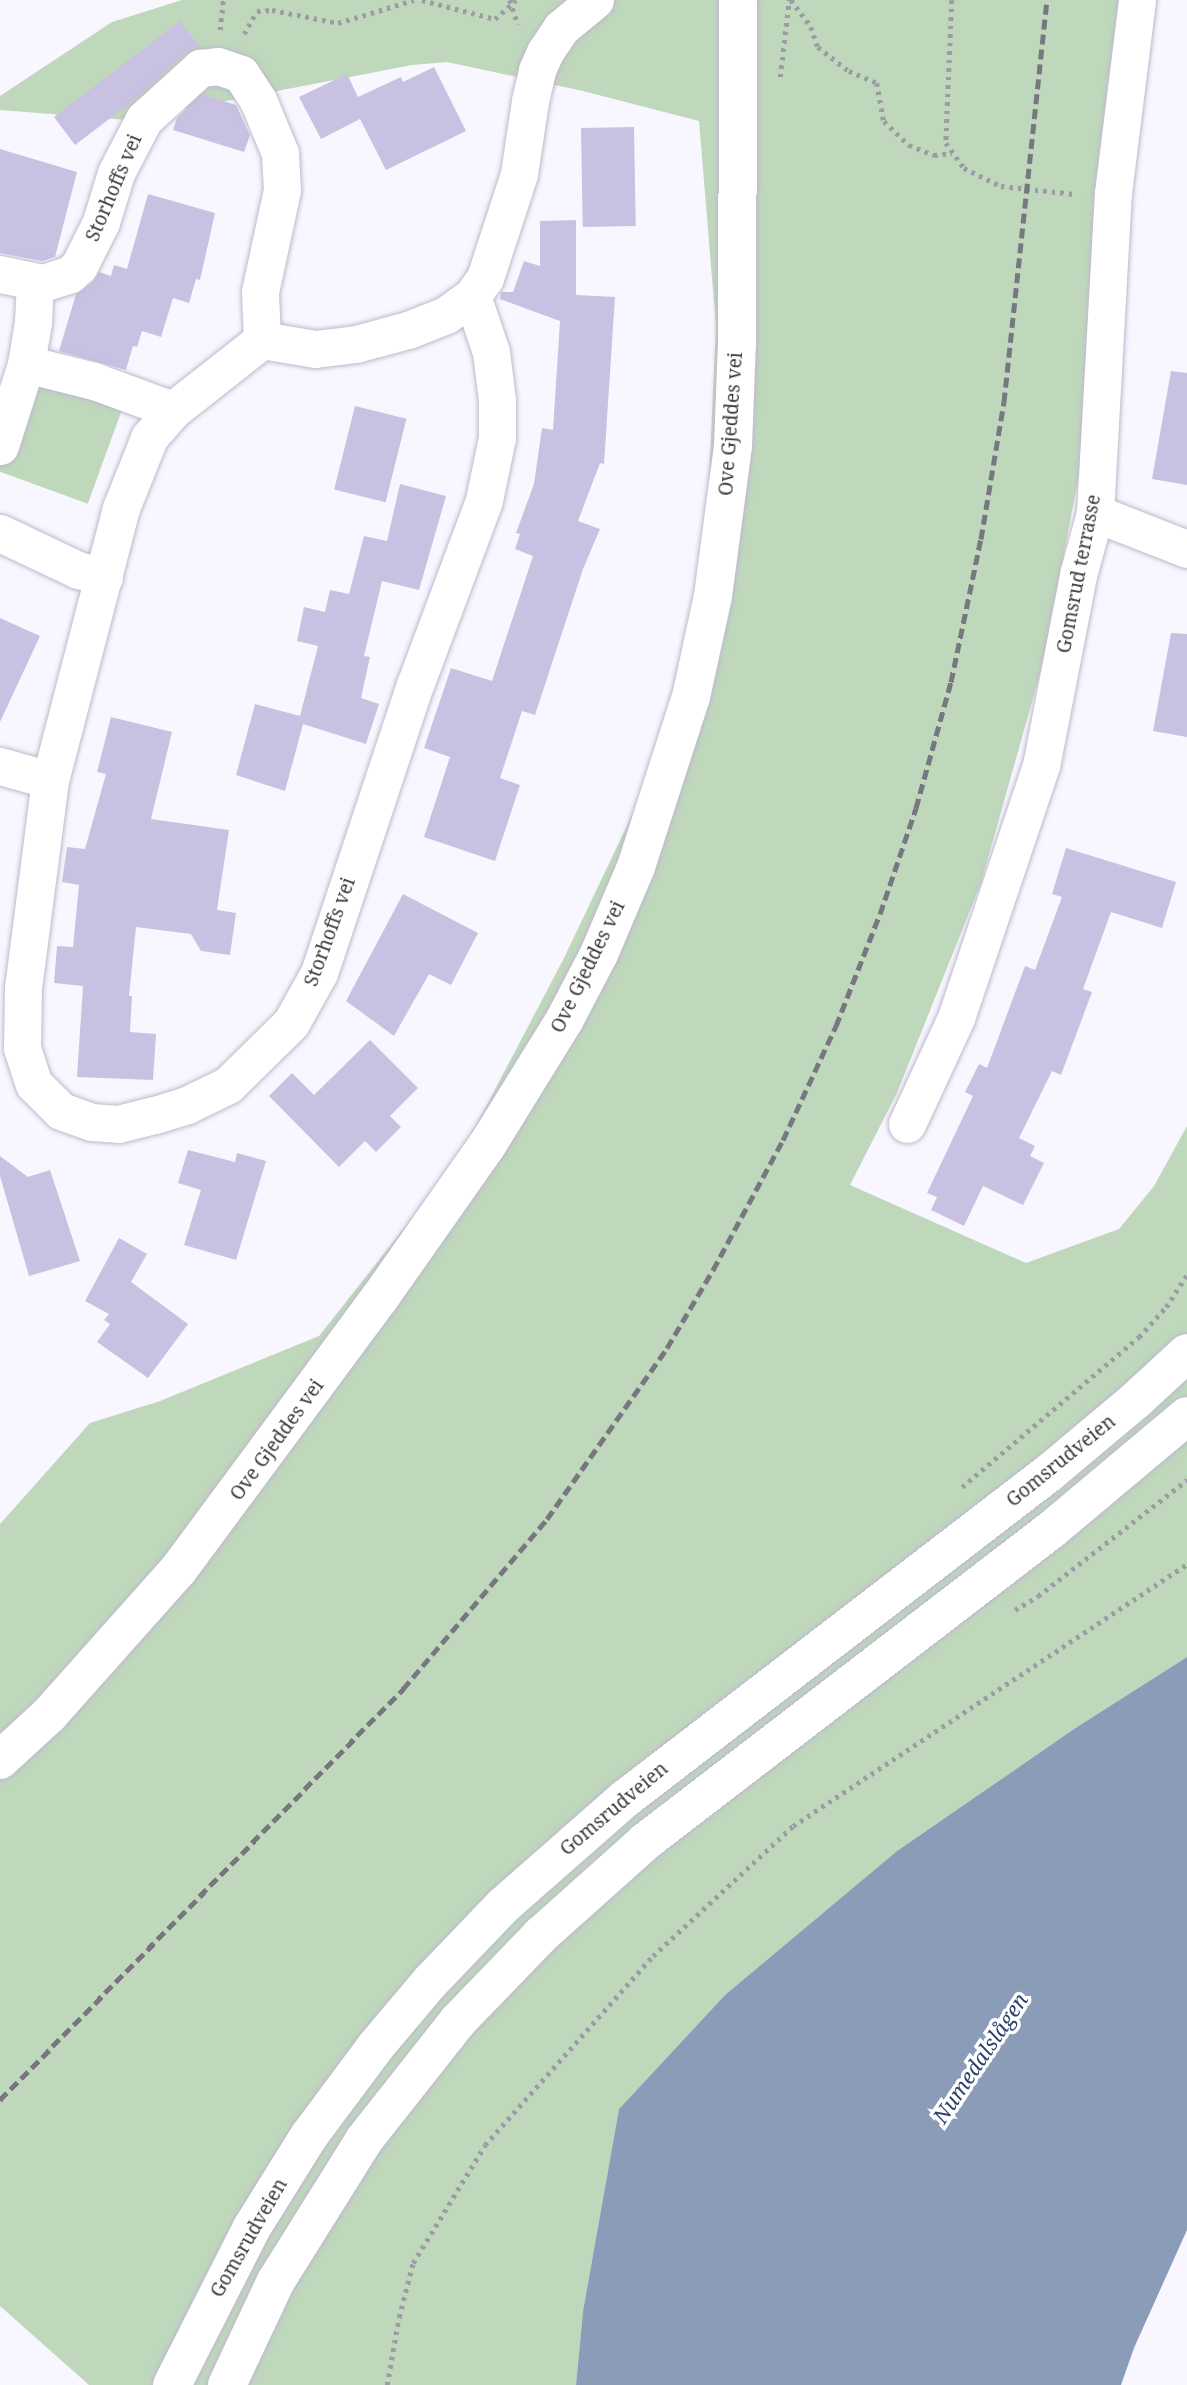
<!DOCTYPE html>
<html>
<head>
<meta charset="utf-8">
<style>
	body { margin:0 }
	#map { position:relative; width:1187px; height:2385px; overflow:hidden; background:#f8f6ff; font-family:"Noto Serif",serif }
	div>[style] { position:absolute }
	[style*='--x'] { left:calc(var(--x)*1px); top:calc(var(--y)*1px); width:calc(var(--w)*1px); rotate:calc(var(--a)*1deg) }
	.green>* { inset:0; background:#bfd8bc; transform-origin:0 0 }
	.water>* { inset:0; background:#8b9cb9 }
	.building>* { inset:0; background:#c9c1e2; transform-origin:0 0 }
	.path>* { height:4.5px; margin-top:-2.25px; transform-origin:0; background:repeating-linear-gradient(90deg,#9d9ba4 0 3.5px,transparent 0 8.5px) }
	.roads { filter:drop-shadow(0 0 2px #beb9cc) drop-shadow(0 0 2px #beb9cc) }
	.street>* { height:37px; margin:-18.5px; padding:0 18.5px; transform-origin:18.5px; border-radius:18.5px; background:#fff }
	.secondary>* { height:38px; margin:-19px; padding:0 19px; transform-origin:19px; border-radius:19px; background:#fff }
	.highway>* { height:38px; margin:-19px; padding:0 19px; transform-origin:19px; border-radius:19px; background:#fff }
	.rail>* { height:5px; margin-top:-2.5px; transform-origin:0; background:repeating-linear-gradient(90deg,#78777f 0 10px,transparent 0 15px) }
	span { translate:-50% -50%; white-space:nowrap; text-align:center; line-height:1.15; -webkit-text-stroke:7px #fff; paint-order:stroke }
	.street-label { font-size:19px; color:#3c3b42 }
	.water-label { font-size:21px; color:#2c436d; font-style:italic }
</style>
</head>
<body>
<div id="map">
	<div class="green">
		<i style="clip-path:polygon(182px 0,1146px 0,1082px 459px,1043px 663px,981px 883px,897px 1093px,850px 1185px,1026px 1263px,1119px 1229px,1154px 1186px,1187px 1126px,1187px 1657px,1077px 1727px,897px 1851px,725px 1995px,619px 2109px,583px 2311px,576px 2385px,89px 2385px,0 2306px,0 1524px,90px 1423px,160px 1401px,319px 1336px,458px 1160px,564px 958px,654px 769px,706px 547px,716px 326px,699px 121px,583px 91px,447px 62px,412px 65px,128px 120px,0 110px,0 96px,112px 22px)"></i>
		<i style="left:30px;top:373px;width:99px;height:103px;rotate:20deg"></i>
	</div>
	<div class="water">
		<i style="clip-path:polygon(1187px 1657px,1187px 2230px,1134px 2348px,1121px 2385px,576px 2385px,583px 2311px,619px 2109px,725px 1995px,897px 1851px,1077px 1727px)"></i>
	</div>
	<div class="building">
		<i style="clip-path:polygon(180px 21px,200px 47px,186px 52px,129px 104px,75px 145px,54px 117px)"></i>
		<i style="clip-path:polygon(434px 67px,466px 131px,386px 170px,360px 119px,321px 139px,299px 97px,347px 74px,358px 97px,401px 77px,403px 82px)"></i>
		<i style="clip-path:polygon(202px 94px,236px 105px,250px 135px,244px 152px,173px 130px,177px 118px)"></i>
		<i style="left:634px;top:127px;width:99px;height:53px;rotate:89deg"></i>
		<i style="clip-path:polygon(0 149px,77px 172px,55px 257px,42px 261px,0 253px)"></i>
		<i style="clip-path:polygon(148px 194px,215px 213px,200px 280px,196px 279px,189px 303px,173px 298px,161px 337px,142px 331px,137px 347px,133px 346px,126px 370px,59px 351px,76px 294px,93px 282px,99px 272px,111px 276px,114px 265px,127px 269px)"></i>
		<i style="clip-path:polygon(576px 220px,576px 295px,615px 297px,604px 464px,600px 463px,578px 521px,600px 529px,583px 569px,535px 715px,522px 711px,500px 778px,520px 785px,495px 861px,424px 837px,450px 757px,424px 748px,451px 668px,492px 681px,533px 556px,515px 549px,520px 534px,516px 533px,534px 484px,542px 428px,553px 430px,560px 321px,500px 299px,501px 292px,513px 292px,524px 261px,540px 266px,540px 221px)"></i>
		<i style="clip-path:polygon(1171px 371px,1187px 373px,1187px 485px,1152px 479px)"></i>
		<i style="left:355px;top:406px;width:53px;height:86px;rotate:14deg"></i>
		<i style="clip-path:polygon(400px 484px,446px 496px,419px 590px,382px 581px,364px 656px,370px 657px,361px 698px,379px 704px,366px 744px,303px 724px,285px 791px,236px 775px,255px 704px,300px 716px,318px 646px,297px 641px,304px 607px,325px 612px,330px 590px,349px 594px,364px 536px,387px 541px)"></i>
		<i style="clip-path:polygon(0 618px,40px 636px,0 722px)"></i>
		<i style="clip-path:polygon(1171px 633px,1187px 634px,1187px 737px,1153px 731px)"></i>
		<i style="clip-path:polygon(111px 717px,172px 732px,151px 819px,229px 830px,217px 910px,236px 913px,230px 955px,201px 951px,191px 934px,136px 927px,129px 996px,132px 996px,130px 1032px,156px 1034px,153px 1080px,77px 1077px,83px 986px,54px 983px,57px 946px,73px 947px,79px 885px,62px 882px,67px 847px,85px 849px,106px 774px,97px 772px)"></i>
		<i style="clip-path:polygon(1066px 848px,1176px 882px,1162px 928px,1111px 912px,1083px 989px,1092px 992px,1061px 1075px,1052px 1071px,1019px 1138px,1035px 1146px,1030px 1156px,1044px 1163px,1023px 1205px,983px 1186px,964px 1226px,931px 1210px,937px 1197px,927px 1193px,973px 1096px,965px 1092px,979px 1064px,987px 1068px,1025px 966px,1035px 970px,1062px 897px,1052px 894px)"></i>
		<i style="clip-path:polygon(403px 894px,478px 933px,451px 985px,429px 974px,394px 1036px,346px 1001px)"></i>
		<i style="clip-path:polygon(370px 1040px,418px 1088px,390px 1116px,401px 1127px,376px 1152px,365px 1141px,339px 1167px,269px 1096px,292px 1073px,314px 1095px)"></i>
		<i style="clip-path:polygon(188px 1150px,235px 1162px,237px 1153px,266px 1161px,236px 1260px,184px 1245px,201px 1190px,178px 1183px)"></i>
		<i style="clip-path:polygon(0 1156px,28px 1177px,50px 1170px,80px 1261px,29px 1276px,0 1176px)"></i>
		<i style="clip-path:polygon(119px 1238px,147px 1254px,131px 1282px,188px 1324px,148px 1378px,97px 1342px,110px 1324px,104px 1320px,109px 1314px,85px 1301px)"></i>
	</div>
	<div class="path">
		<i style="--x:422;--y:0;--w:75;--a:14.6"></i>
		<i style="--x:495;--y:19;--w:28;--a:-42"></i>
		<i style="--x:510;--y:0;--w:26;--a:72"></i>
		<i style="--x:791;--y:0;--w:34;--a:53"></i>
		<i style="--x:811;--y:27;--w:21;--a:71"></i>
		<i style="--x:818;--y:47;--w:39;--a:38"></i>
		<i style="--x:849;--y:71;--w:30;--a:23"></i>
		<i style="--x:877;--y:83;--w:39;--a:80"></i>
		<i style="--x:884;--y:121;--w:35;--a:44"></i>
		<i style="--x:909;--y:145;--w:27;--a:22"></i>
		<i style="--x:934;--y:155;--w:18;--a:-6"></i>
		<i style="--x:952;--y:0;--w:143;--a:92.4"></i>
		<i style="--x:946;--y:143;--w:31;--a:54"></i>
		<i style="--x:964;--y:168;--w:41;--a:25.9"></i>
		<i style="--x:1001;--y:186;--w:74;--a:6.2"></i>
		<i style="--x:220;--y:30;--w:30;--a:-84"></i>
		<i style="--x:244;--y:34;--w:26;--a:-61"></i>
		<i style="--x:257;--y:11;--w:15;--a:-4"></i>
		<i style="--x:272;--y:10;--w:67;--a:11.1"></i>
		<i style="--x:338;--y:23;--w:79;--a:-16.8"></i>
		<i style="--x:780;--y:77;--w:78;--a:-83.3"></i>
		<i style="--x:962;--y:1487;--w:232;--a:-40.3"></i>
		<i style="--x:1139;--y:1337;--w:40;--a:-48"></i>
		<i style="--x:1166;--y:1307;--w:38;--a:-57"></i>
		<i style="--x:1015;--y:1610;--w:27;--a:-31"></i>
		<i style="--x:1038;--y:1596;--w:189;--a:-37.9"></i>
		<i style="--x:387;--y:2385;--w:69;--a:-80"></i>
		<i style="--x:399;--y:2317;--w:56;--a:-75.5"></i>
		<i style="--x:413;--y:2263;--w:138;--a:-58.6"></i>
		<i style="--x:485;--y:2145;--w:253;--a:-48.4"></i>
		<i style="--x:653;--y:1956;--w:191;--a:-42.9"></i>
		<i style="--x:793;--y:1826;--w:473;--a:-33.6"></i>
	</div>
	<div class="roads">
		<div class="street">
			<i style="--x:0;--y:274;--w:44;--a:11.8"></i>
			<i style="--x:43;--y:283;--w:28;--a:-18"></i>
			<i style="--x:70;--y:274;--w:12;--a:-42"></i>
			<i style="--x:79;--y:266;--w:49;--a:-63.4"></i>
			<i style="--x:101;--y:222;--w:51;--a:-73"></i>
			<i style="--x:116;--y:173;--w:61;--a:-62.6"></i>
			<i style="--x:144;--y:119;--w:76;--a:-42.3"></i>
			<i style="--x:200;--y:68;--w:18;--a:-6"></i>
			<i style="--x:218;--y:66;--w:24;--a:19"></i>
			<i style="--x:241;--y:74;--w:31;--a:57"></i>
			<i style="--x:258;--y:100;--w:57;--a:67.5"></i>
			<i style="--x:280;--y:153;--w:37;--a:87"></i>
			<i style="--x:282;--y:190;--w:104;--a:102.2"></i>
			<i style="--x:260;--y:292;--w:48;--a:87.6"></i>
			<i style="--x:262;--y:340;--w:54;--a:9.6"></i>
			<i style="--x:315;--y:349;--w:41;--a:-7"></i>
			<i style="--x:356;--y:344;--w:54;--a:-15.1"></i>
			<i style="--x:408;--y:330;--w:41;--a:-21.5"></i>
			<i style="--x:446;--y:315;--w:32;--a:-36"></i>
			<i style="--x:472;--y:296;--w:22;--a:-54"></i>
			<i style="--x:485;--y:278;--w:109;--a:-71.9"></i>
			<i style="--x:519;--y:174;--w:74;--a:-81.4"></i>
			<i style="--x:530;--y:101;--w:32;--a:-77"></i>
			<i style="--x:537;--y:70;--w:20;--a:-66"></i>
			<i style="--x:545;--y:52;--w:29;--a:-56"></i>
			<i style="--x:561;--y:28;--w:44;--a:-39.5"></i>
			<i style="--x:262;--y:340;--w:113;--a:141.8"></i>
			<i style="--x:173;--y:410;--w:37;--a:131"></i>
			<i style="--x:149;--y:438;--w:75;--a:111.8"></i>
			<i style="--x:121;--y:508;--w:281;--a:104.6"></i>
			<i style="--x:50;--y:780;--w:209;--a:97.4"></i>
			<i style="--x:23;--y:987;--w:61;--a:90.9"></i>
			<i style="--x:22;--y:1048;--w:38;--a:72"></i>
			<i style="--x:34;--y:1084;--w:38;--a:45"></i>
			<i style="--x:61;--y:1111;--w:32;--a:20"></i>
			<i style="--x:91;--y:1122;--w:27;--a:4"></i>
			<i style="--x:118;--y:1124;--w:38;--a:-14"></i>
			<i style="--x:155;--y:1115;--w:34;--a:-17"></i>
			<i style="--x:187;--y:1105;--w:46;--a:-26"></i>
			<i style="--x:228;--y:1085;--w:88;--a:-44.5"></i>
			<i style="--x:291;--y:1023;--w:57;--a:-60.8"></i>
			<i style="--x:319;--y:973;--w:304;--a:-71.6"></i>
			<i style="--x:415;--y:685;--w:197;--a:-69.5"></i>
			<i style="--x:484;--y:500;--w:63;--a:-78.2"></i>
			<i style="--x:497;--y:438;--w:38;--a:-90"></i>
			<i style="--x:497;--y:400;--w:48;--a:-97.1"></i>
			<i style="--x:491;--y:352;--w:59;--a:-108.7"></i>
			<i style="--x:26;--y:364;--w:70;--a:14"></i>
			<i style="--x:94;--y:381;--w:84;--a:20.2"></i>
			<i style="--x:0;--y:446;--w:86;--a:-72.4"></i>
			<i style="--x:26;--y:364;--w:43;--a:-80.5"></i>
			<i style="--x:33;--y:322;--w:40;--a:-87.1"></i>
			<i style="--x:1095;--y:513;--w:99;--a:21.4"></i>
			<i style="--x:0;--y:533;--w:86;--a:25.4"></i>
			<i style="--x:78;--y:570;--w:27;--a:15"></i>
			<i style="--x:0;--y:766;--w:52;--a:15.6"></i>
			<i style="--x:907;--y:1124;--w:117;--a:-65.2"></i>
			<i style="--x:956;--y:1018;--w:266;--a:-71.4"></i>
			<i style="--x:1041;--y:766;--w:195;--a:-79"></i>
			<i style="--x:1078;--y:575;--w:64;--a:-74.7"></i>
			<i style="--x:1095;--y:513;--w:321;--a:-86.8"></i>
			<i style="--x:1113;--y:193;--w:194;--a:-82.9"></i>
		</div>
		<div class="secondary">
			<i style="--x:0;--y:1760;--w:67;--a:-42.6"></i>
			<i style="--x:49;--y:1715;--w:195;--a:-48.3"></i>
			<i style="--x:179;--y:1569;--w:336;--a:-53.5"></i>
			<i style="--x:379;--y:1299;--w:186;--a:-54.9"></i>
			<i style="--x:486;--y:1147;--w:150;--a:-58.3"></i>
			<i style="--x:565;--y:1019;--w:73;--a:-62.4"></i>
			<i style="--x:599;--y:954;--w:95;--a:-67"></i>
			<i style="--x:636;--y:867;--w:179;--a:-72.1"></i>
			<i style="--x:691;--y:697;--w:103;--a:-77.7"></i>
			<i style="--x:713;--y:596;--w:151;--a:-82.4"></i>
			<i style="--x:733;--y:446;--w:102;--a:-87.8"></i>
			<i style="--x:737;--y:344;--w:344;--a:-89.8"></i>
		</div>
		<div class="highway">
			<i style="--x:172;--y:2385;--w:175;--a:-63.1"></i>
			<i style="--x:251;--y:2229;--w:110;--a:-58.1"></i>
			<i style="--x:309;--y:2136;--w:112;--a:-53.3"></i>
			<i style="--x:376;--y:2046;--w:85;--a:-49.8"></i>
			<i style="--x:431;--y:1981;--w:105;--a:-46.2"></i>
			<i style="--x:504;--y:1905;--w:162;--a:-41.3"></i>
			<i style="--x:626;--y:1798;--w:533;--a:-37.54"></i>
			<i style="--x:1049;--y:1473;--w:114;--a:-40"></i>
			<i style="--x:1136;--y:1400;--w:69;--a:-42.7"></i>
			<i style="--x:227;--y:2385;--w:115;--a:-64.8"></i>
			<i style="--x:276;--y:2281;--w:166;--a:-58"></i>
			<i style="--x:364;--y:2140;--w:152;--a:-51.7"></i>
			<i style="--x:458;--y:2021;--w:120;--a:-46"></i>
			<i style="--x:541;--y:1935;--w:141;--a:-41.8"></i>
			<i style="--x:646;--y:1841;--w:511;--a:-37.52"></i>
			<i style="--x:1051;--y:1530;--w:177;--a:-40"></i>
		</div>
	</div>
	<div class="rail">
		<i style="--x:0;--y:2100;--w:576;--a:-45.56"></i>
		<i style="--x:403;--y:1689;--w:223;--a:-49.7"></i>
		<i style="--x:547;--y:1519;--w:209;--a:-54.9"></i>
		<i style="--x:667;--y:1348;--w:91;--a:-59.5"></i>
		<i style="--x:713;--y:1270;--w:148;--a:-61.7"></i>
		<i style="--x:783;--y:1140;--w:126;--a:-65.1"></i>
		<i style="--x:836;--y:1026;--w:120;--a:-68.6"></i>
		<i style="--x:880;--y:914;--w:112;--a:-71.2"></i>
		<i style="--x:916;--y:808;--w:131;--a:-74.5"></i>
		<i style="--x:951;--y:682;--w:146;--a:-78.2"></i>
		<i style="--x:981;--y:539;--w:139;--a:-80.5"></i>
		<i style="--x:1004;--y:402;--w:404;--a:-83.9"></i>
	</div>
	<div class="street-label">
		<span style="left:114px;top:188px;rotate:-67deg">Storhoffs vei</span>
		<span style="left:731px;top:424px;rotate:-86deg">Ove Gjeddes vei</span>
		<span style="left:1079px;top:574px;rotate:-79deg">Gomsrud terrasse</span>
		<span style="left:330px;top:932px;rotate:-70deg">Storhoffs vei</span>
		<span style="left:588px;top:967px;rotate:-64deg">Ove Gjeddes vei</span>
		<span style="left:277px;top:1440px;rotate:-54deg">Ove Gjeddes vei</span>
		<span style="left:1061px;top:1461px;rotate:-39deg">Gomsrudveien</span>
		<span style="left:614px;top:1809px;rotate:-40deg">Gomsrudveien</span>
		<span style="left:249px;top:2238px;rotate:-60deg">Gomsrudveien</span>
	</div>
	<div class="water-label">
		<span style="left:980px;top:2058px;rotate:-56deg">Numedalslågen</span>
	</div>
</div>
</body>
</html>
